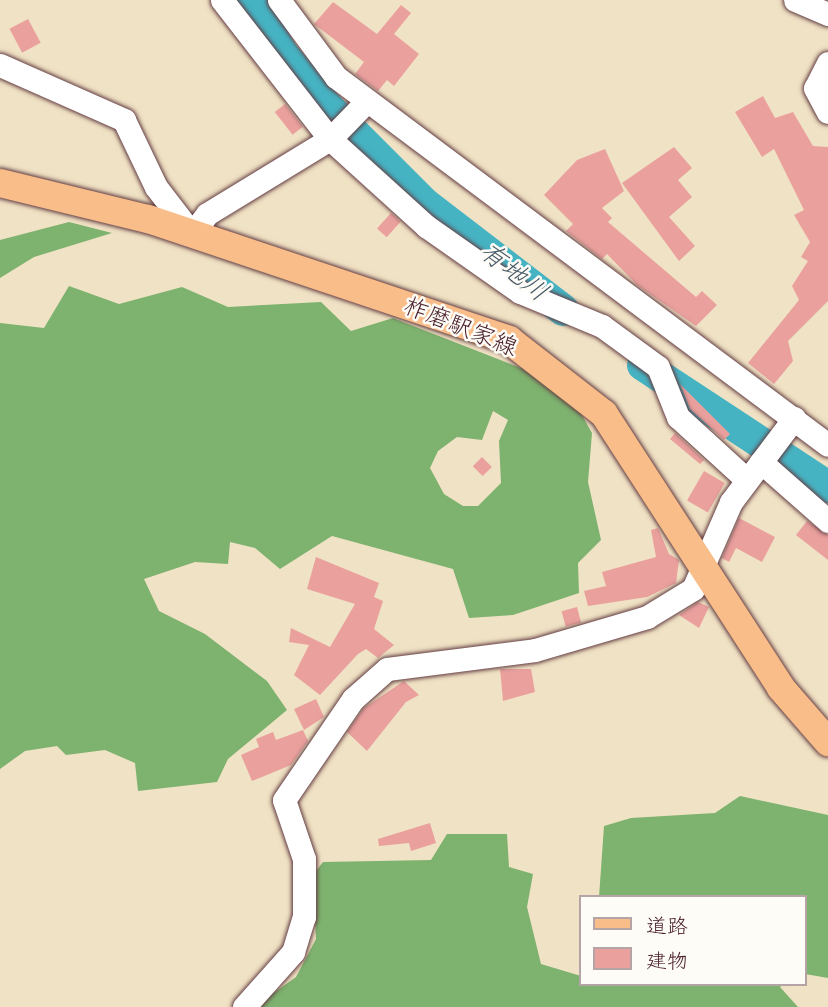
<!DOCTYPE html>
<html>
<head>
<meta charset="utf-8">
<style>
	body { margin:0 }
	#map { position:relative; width:828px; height:1007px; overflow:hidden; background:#f0e2c4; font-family:Itim,"Klee One",sans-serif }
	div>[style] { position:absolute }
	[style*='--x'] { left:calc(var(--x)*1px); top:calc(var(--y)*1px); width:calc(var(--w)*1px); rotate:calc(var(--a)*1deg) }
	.forest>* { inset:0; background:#7eb26f }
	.river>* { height:32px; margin:-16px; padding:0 16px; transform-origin:16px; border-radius:16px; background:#46b3c3 }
	.building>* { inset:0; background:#eaa19e; transform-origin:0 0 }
	.roads { filter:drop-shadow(0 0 2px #633c42) drop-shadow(0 0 2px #633c42) }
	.minor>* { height:23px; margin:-11.5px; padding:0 11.5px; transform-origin:11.5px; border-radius:11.5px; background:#fff }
	.major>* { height:28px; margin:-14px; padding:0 14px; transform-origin:14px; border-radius:14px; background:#f8bd89 }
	span { translate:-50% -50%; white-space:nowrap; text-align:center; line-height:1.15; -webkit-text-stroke:5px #fdfcf7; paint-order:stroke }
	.street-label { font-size:24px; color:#4a1f2b }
	.water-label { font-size:26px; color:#485a68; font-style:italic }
	.legend { position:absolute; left:579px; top:895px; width:228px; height:91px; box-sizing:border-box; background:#fdfcf7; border:2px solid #b5a4a5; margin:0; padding:9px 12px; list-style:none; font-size:21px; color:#4a1f2b }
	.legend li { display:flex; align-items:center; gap:14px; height:35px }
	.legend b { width:35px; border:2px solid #b5a4a5 }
</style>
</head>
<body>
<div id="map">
	<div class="forest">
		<i style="clip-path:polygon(69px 222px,112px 233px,34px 257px,0 278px,0 240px)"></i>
		<i style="clip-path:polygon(evenodd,69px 286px,119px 304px,182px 287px,228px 307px,321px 302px,351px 331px,393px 318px,536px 374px,579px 410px,592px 433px,588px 482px,601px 540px,578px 563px,579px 593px,513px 615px,469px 618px,453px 569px,332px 536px,280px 569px,255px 548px,230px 542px,228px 564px,195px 562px,144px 579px,159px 611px,205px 634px,267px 681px,287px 710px,228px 759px,217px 782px,138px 791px,135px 763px,105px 750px,66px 755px,57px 746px,25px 751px,0 769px,0 323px,44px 328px,69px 286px,493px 411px,508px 420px,499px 441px,501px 483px,478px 506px,463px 506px,444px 494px,430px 468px,438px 451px,457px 437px,482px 440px,493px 411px)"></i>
		<i style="clip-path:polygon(740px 796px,828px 815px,828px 978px,805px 974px,805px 897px,599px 897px,604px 826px,631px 818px,715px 813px)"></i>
		<i style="clip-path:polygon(447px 834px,507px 834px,509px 867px,533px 874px,527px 907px,541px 964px,581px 976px,581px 984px,784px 984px,780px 987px,798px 1007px,254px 1007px,296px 977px,316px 939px,313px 875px,323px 862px,431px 860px)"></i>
	</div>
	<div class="river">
		<i style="--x:251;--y:0;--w:61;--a:59.7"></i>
		<i style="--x:282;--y:53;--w:62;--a:50.2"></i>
		<i style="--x:322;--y:101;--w:146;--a:45"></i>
		<i style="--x:425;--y:204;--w:174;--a:37.5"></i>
		<i style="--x:643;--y:365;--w:222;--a:33.4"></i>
	</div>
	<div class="building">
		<i style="clip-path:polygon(333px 2px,377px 34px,401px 5px,411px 13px,394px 34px,419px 54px,394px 86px,387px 80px,378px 91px,355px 74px,364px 62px,314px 24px)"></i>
		<i style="left:28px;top:19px;width:27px;height:21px;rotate:62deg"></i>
		<i style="clip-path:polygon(763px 96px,775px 118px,793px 112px,813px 146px,828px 147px,828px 301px,788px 341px,793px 361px,774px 384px,748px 363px,799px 300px,792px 286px,808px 261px,801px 257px,810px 242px,794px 215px,804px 210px,774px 149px,762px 157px,735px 112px)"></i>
		<i style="left:285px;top:104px;width:29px;height:13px;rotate:52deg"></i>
		<i style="clip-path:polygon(674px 147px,692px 168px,678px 180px,692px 197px,669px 217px,695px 246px,679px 261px,622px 183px)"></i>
		<i style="clip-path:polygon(605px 149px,624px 191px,602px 208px,612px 218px,608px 222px,696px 297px,702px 291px,717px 305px,696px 326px,637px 285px,607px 254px,602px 259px,566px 231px,573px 224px,544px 195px,577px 160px)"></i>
		<i style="left:391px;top:213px;width:13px;height:21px;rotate:42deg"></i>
		<i style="clip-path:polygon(680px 384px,730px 434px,724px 440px,690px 409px)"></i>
		<i style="clip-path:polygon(675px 433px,704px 460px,700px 464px,670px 439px)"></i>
		<i style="left:482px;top:457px;width:14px;height:13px;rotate:45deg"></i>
		<i style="left:704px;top:471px;width:24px;height:34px;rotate:30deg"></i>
		<i style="clip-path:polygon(739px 518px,775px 537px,762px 562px,736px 548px,729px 562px,722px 558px)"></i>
		<i style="clip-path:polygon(807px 521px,828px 535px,828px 560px,796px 535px)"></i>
		<i style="clip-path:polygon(658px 528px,669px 554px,679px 560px,676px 583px,647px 597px,588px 606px,584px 591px,606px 586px,602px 572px,656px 557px,651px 530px)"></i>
		<i style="clip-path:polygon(316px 557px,379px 583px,374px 597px,383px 601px,374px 629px,394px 645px,378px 658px,366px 649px,358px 654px,320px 695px,294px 675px,309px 645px,289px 642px,291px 628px,330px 647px,355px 604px,307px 589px)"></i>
		<i style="clip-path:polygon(698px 602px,709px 607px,699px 628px,679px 615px)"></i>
		<i style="left:577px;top:607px;width:16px;height:16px;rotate:75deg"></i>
		<i style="clip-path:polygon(500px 669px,531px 669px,535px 692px,503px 701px)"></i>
		<i style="clip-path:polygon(404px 681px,419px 695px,406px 702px,367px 751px,347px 732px,364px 708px)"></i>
		<i style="clip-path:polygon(316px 699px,324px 717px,304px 730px,294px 709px)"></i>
		<i style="clip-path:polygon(303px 730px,308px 741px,291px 765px,252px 781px,241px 755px,259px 747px,256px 739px,273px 732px,276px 740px)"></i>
		<i style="clip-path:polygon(430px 823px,436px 843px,411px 851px,409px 843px,379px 846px,378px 839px)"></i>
	</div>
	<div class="roads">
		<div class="minor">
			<i style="--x:222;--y:0;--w:176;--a:52.2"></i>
			<i style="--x:330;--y:139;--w:130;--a:42.2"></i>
			<i style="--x:426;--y:226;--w:115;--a:35.1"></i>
			<i style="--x:520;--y:292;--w:89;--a:22.5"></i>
			<i style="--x:602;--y:326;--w:69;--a:36.2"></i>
			<i style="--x:658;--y:367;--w:54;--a:68.2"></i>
			<i style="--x:678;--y:417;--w:93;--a:42.4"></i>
			<i style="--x:279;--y:0;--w:96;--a:53.5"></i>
			<i style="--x:336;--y:77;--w:614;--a:36.8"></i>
			<i style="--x:795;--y:0;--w:36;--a:23"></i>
			<i style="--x:828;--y:63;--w:28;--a:117"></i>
			<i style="--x:815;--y:88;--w:27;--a:62"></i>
			<i style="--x:0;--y:65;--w:136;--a:23.9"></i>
			<i style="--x:124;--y:120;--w:74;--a:64.5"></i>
			<i style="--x:156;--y:187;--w:59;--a:52.5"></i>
			<i style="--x:192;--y:234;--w:25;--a:-53"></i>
			<i style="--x:207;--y:214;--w:144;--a:-31.4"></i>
			<i style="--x:330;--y:139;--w:53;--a:-45.8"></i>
			<i style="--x:761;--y:462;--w:89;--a:41.4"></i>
			<i style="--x:244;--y:1007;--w:74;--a:-48.3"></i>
			<i style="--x:293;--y:952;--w:37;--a:-73"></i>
			<i style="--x:304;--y:917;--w:58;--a:-90"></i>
			<i style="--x:304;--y:859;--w:62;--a:-108.7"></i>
			<i style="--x:284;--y:800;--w:122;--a:-55.7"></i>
			<i style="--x:353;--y:699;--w:45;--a:-41.4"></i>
			<i style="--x:387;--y:669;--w:149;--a:-7.3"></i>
			<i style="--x:535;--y:650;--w:117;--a:-16.4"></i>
			<i style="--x:647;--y:617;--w:54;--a:-31.3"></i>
			<i style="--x:693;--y:589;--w:95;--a:-66.4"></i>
			<i style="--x:731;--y:502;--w:105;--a:-53.1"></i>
		</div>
		<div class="major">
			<i style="--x:0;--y:183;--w:152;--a:13.7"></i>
			<i style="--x:148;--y:219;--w:381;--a:18.5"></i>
			<i style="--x:509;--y:340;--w:120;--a:37.9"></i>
			<i style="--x:604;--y:414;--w:326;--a:57.1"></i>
			<i style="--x:781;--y:688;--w:72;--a:49"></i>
		</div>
	</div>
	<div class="street-label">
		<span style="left:461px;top:326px;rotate:22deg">柞磨駅家線</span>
	</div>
	<div class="water-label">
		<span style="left:514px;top:272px;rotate:38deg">有地川</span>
	</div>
	<ul class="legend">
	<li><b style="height:9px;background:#f8bd89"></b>道路</li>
	<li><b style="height:19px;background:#eaa19e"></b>建物</li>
	</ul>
</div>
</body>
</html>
